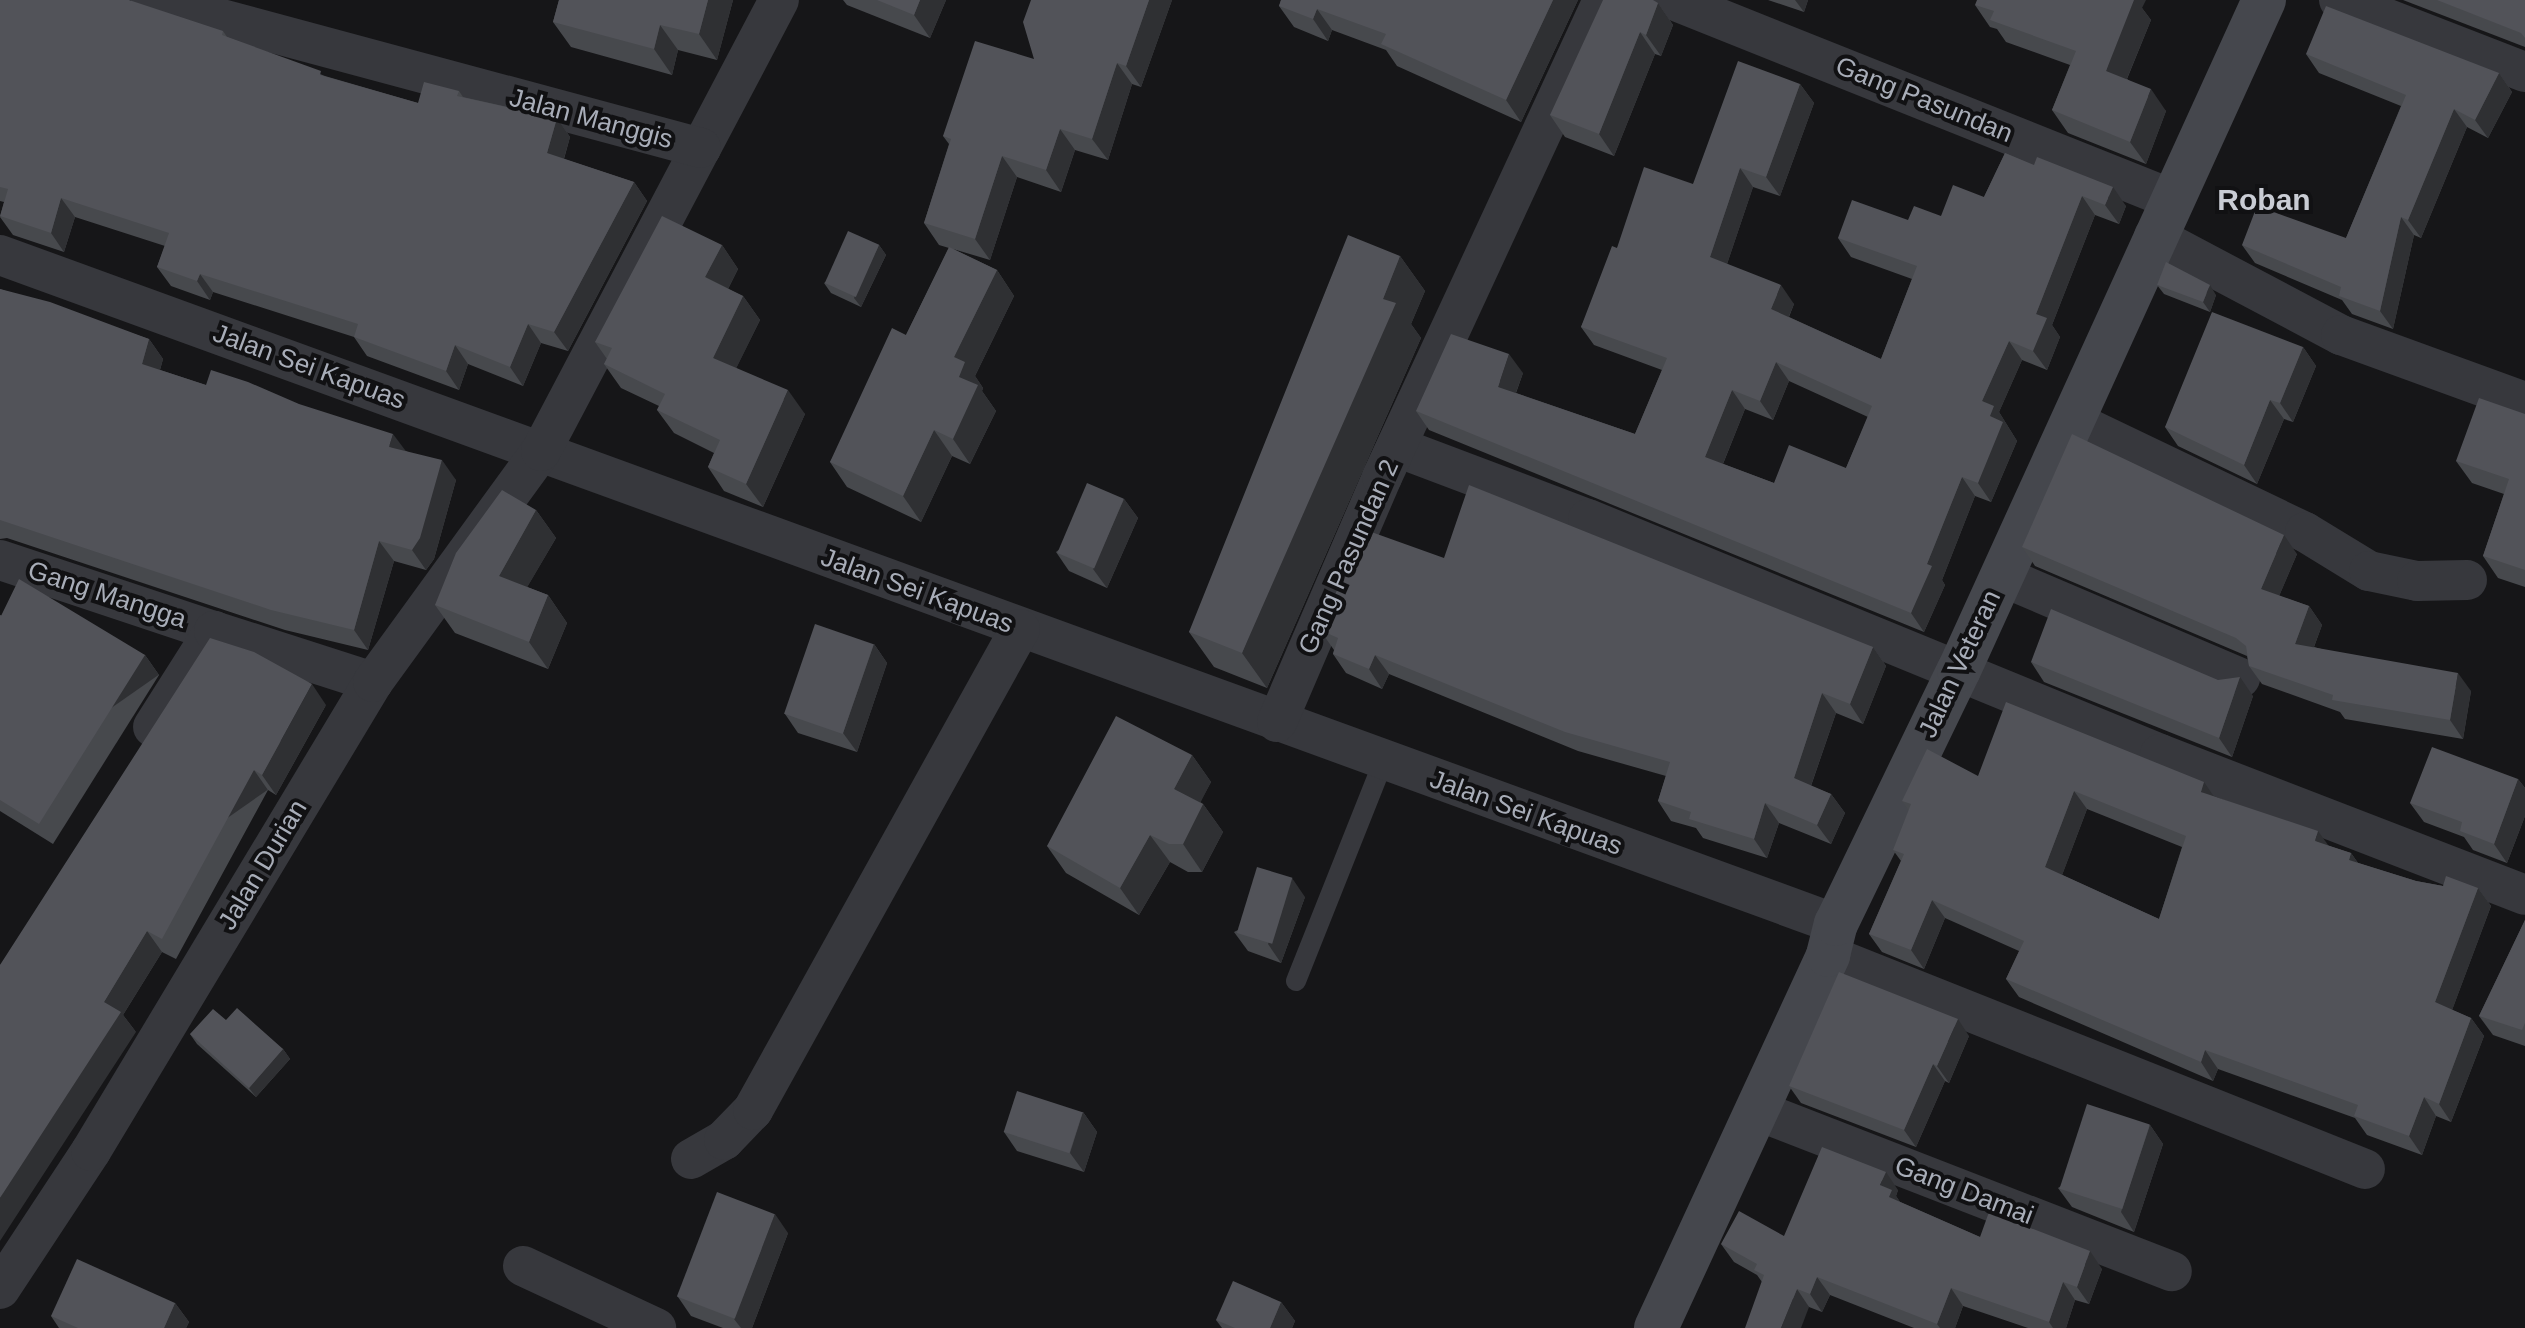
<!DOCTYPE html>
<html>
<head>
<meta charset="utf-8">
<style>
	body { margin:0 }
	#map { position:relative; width:2525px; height:1328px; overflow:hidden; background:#161618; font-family:Arial,sans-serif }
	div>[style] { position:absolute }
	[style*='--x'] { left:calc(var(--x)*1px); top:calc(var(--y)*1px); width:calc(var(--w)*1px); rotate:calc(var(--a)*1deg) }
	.lane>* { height:20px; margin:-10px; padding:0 10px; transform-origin:10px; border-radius:10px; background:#37383d }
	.street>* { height:40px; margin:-20px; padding:0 20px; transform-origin:20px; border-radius:20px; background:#37383d }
	.secondary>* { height:44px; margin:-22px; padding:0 22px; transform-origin:22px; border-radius:22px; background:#45474d }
	.wall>* { inset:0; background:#47494d }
	.shaded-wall>* { inset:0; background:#2f3033; transform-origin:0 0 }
	.building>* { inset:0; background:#525359; transform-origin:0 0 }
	span { translate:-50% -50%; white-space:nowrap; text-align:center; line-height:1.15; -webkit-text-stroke:8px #111113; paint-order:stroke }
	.street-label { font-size:26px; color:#a8adb8 }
	.quarter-label { font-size:30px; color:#c9ccd4; font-weight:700 }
</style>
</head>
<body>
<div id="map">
	<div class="lane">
		<i style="--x:1296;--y:981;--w:236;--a:-68.3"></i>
	</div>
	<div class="street">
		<i style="--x:1673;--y:0;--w:539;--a:21.76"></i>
		<i style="--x:2339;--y:0;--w:199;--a:21.2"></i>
		<i style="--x:701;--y:148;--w:167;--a:-62.2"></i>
		<i style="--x:2154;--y:236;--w:212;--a:27.9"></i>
		<i style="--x:2341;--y:335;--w:196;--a:20"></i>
		<i style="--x:0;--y:255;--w:1954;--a:20.02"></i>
		<i style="--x:2073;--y:421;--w:257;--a:25.6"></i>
		<i style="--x:2305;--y:532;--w:75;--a:31.4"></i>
		<i style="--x:2369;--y:571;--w:49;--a:11.8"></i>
		<i style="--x:2417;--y:581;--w:50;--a:-1.1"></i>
		<i style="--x:1397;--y:447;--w:204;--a:20.7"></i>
		<i style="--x:1588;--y:519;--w:618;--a:22.33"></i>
		<i style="--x:2160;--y:754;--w:391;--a:21.1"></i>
		<i style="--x:0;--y:560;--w:225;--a:18.4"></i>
		<i style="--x:2001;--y:576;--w:260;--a:23.1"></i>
		<i style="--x:1277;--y:722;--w:267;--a:-66.8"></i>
		<i style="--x:1382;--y:477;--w:526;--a:-65.14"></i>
		<i style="--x:153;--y:727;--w:114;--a:-57.6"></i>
		<i style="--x:214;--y:631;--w:167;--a:17.8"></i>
		<i style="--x:1828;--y:955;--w:578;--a:21.73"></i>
		<i style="--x:1756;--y:1110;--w:446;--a:21.2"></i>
		<i style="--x:691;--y:1159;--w:38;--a:-30"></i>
		<i style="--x:724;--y:1140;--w:42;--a:-46"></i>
		<i style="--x:753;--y:1110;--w:550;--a:-60.97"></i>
		<i style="--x:523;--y:1266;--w:147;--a:25"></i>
		<i style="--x:0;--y:1289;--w:165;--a:-56.6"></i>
		<i style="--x:91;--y:1151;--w:547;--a:-58.98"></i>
		<i style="--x:373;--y:682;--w:286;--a:-54"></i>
		<i style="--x:541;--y:451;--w:343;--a:-62.2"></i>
		<i style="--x:701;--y:148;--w:570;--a:-164.94"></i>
	</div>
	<div class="secondary">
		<i style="--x:1656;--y:1328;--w:411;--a:-65.2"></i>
		<i style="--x:1828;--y:955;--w:32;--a:-76"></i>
		<i style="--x:1836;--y:924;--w:282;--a:-64.2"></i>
		<i style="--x:1959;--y:670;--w:736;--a:-65.52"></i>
	</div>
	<div class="wall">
		<i style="clip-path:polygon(0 0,223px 31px,227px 37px,325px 76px,418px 103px,459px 91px,463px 97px,557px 118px,570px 137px,564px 159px,634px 182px,647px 201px,568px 351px,541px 343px,523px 386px,468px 364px,459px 390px,367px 356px,354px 337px,213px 292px,210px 300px,171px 286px,157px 267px,165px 246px,75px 217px,64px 252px,13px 235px,0 217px,4px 202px,0 201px)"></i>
		<i style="clip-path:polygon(559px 0,733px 0,717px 60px,678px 50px,672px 75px,571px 47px,553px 22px)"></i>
		<i style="clip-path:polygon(843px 0,946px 0,930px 38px,847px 5px)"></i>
		<i style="clip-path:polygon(1031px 0,1172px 0,1141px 87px,1132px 84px,1108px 160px,1075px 150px,1061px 192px,1017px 177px,990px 260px,953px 249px,997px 270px,1014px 296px,975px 376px,983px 388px,982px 391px,996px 411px,970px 464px,952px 456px,921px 522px,847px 487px,830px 462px,906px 335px,949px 248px,939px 245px,924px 223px,949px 144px,943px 136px,1034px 59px)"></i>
		<i style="clip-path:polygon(1281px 0,1578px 0,1521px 122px,1397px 66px,1386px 50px,1332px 30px,1328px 41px,1294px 27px,1279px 6px)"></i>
		<i style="clip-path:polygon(1768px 0,1808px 0,1804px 12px)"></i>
		<i style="clip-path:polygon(2403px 0,2525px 0,2525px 47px)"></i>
		<i style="clip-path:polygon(1658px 3px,1673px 25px,1661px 56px,1655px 54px,1614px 156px,1565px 137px,1550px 115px)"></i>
		<i style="clip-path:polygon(1975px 5px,2142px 8px,2151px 20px,2127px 79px,2166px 111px,2146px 164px,2068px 133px,2052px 110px,2070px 65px,2006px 42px,1997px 29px,1990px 27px)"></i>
		<i style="clip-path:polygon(2306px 54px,2499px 73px,2512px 92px,2488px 138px,2467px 127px,2421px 238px,2414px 235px,2393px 329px,2352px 314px,2342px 300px,2255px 263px,2242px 245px,2346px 238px,2401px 106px,2319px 73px)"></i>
		<i style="clip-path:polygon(evenodd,1800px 84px,1814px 103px,1780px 196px,1753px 187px,1727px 264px,1794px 304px,1789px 317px,1881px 359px,1912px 279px,1851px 257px,1838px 238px,1908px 220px,1941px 216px,1984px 197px,2005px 153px,2126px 206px,2119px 224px,2095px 215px,2052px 325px,2060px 337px,2047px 370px,2022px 360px,1999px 412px,2017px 441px,1991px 502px,1975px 496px,1942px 580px,1945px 585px,1924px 632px,1429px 430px,1416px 411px,1523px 373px,1516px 393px,1635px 434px,1662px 370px,1594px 345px,1581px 327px,1617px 248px,1693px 184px,1800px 84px,1789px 381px,1868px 417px,1846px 468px,1774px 483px,1723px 464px,1745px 409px,1773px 420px,1789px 381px)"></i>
		<i style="clip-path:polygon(722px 245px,738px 269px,728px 289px,743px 296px,760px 320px,736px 368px,805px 414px,763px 507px,724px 491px,708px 467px,714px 453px,674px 433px,657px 410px,659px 406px,621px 388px,604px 364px,607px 359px,595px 342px)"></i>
		<i style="clip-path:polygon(879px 245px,886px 255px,861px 307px,831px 293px,824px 283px)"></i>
		<i style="clip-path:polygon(1400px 256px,1425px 291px,1411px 324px,1421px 338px,1267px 688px,1214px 667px,1189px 632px)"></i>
		<i style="clip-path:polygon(2157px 285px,2216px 295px,2210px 312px,2164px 294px)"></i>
		<i style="clip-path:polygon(0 289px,149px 339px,163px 359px,160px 370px,406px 451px,456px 480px,434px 559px,426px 570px,394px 561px,368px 650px,285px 630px,7px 538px,0 539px)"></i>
		<i style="clip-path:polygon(2303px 347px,2316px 366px,2293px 422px,2284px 419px,2257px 484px,2178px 446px,2165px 427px)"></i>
		<i style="clip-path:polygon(2525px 414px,2525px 587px,2498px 578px,2483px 556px,2504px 494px,2472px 483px,2456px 461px)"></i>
		<i style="clip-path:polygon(1124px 499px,1138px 518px,1107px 588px,1069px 571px,1056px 552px)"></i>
		<i style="clip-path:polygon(536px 510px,556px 538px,527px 587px,548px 595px,567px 623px,548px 669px,455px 633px,435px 605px)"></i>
		<i style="clip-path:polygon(2022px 547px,2297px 554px,2279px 596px,2309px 606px,2322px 625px,2314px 647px,2471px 691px,2463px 739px,2345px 719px,2340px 712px,2262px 684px,2249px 666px,2247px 656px,2035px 566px)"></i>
		<i style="clip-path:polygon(1444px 558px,1873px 647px,1886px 666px,1863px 724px,1836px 713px,1811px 786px,1831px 794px,1845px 813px,1831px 844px,1779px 823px,1767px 858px,1703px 838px,1696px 828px,1671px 821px,1658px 801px,1666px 776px,1578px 751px,1389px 674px,1382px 689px,1346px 673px,1333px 654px,1334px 650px,1320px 630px)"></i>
		<i style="clip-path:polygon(0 615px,145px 655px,159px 675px,53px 844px,0 811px)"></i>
		<i style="clip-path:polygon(874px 644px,887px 663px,857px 752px,798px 733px,785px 714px)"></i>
		<i style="clip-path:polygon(2031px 662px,2253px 696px,2232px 757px,2044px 682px)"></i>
		<i style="clip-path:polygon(326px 705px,276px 795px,268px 790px,176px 959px,162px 952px,123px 1015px,136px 1032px,0 965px)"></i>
		<i style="clip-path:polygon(1192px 755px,1211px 782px,1200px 802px,1203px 804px,1223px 832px,1202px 872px,1188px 872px,1170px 862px,1139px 915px,1066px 873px,1047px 846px)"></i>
		<i style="clip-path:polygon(evenodd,1978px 776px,2213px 796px,2329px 846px,2351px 853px,2358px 863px,2416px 881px,2443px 886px,2478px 888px,2491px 906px,2452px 1010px,2471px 1018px,2484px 1036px,2451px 1122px,2436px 1116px,2422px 1155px,2367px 1135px,2355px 1118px,2218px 1069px,2213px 1081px,2019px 997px,2006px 979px,2019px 951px,1945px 918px,1924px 969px,1882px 952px,1869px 934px,1901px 861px,1893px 850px,1909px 811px,1902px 801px,1978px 776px,2087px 809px,2182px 847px,2159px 919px,2062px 875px,2087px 809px)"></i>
		<i style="clip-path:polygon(2518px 779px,2525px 788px,2525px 816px,2507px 863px,2473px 850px,2464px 837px,2424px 822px,2410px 803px)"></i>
		<i style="clip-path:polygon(1305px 897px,1281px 963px,1248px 951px,1234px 932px)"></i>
		<i style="clip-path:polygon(2525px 920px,2525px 1046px,2493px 1035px,2479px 1016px)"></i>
		<i style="clip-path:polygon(226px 1020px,283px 1049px,290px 1059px,256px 1097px,197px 1044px,190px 1034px)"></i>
		<i style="clip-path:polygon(1969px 1036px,1949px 1083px,1945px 1081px,1916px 1147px,1801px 1103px,1789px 1086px)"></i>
		<i style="clip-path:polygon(1083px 1112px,1097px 1132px,1084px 1172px,1017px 1151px,1004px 1132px)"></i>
		<i style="clip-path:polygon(2150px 1125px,2163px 1144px,2134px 1232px,2072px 1207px,2058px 1188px)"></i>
		<i style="clip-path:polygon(1898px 1190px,1896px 1196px,1900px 1202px,1980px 1237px,2102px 1269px,2089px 1304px,2075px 1300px,2066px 1328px,2028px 1328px,1963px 1306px,1955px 1328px,1914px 1328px,1830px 1295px,1822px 1312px,1809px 1307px,1762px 1282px,1757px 1275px,1734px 1262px,1721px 1244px,1784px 1236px)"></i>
		<i style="clip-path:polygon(788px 1233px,752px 1328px,723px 1328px,691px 1316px,678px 1297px)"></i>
		<i style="clip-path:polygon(1281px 1302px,1295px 1321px,1292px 1328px,1222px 1328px,1216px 1320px)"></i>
		<i style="clip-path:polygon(175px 1303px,189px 1322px,186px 1328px,59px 1328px,51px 1316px)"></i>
	</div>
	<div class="shaded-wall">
		<i style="clip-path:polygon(708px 0,733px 0,717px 60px,699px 34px)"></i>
		<i style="clip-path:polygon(920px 0,946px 0,930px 38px,914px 15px)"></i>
		<i style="clip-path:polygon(1149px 0,1172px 0,1141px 87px,1126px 66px)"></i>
		<i style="clip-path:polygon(1553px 0,1578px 0,1521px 122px,1506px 100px)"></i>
		<i style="clip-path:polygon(1795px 0,1808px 0,1804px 12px)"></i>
		<i style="clip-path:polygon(2128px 0,2146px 0,2142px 8px,2151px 20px,2121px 93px,2106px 71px)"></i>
		<i style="clip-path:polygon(1658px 3px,1673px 25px,1661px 56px,1646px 35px)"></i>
		<i style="clip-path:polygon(1317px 9px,1332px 30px,1328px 41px,1313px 19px)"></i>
		<i style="clip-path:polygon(660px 25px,678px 50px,672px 75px,654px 49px)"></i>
		<i style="clip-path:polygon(1640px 32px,1655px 54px,1614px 156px,1599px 134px)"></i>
		<i style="clip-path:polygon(1117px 63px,1132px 84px,1108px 160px,1092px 139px)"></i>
		<i style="clip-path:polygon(2499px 73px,2512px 92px,2488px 138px,2475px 120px)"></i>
		<i style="clip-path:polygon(1800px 84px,1814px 103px,1780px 196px,1766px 177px)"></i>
		<i style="clip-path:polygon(2151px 89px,2166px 111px,2146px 164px,2130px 142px)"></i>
		<i style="clip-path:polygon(2454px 109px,2467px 127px,2421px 238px,2408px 220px)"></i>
		<i style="clip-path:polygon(557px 118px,570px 137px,560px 172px,547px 153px)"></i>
		<i style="clip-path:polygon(1060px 129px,1075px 150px,1061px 192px,1046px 170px)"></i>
		<i style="clip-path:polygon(1002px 156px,1017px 177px,990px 260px,975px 239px)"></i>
		<i style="clip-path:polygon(1740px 168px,1753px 187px,1723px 276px,1710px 257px)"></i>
		<i style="clip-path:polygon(634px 182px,647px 201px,568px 351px,554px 332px)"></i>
		<i style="clip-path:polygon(2113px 187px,2126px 206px,2119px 224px,2105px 205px)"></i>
		<i style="clip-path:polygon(2082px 196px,2095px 215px,2052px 325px,2060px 337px,2047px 370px,2033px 351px,2036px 314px)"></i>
		<i style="clip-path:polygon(61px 198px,75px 217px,64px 252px,51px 233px)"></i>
		<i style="clip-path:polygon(2401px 217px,2414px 235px,2393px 329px,2380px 311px)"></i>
		<i style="clip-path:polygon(722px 245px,738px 269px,722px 301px,705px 277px)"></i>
		<i style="clip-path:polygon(879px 245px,886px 255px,861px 307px,854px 298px)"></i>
		<i style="clip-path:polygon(1400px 256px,1425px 291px,1411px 324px,1421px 338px,1267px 688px,1242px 653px)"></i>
		<i style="clip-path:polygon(997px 270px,1014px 296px,975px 376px,983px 388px,982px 391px,996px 411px,970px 464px,953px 439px,954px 357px)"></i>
		<i style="clip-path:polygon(200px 274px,213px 292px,210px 300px,197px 281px)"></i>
		<i style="clip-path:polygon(1781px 285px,1794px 304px,1784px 328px,1771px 309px)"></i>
		<i style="clip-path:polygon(2210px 285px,2216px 295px,2210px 312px,2203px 302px)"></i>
		<i style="clip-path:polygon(743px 296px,760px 320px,730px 381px,713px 358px)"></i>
		<i style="clip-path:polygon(528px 324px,541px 343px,523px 386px,510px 367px)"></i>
		<i style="clip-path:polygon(149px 339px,163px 359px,156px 384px,142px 364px)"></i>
		<i style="clip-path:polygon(2009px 341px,2022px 360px,1999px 412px,2017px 441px,1991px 502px,1978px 483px,1990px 416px,1982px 401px)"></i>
		<i style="clip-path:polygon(455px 345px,468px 364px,459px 390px,446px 371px)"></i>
		<i style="clip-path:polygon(2303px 347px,2316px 366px,2293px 422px,2280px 403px)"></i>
		<i style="clip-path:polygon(1509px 354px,1523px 373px,1511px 406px,1498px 387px)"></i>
		<i style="clip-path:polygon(1776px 362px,1789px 381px,1773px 420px,1760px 401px)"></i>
		<i style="clip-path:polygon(788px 390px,805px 414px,763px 507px,746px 484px)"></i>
		<i style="clip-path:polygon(1732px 390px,1745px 409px,1718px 476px,1705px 457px)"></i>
		<i style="clip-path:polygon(2270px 400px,2284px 419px,2257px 484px,2244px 465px)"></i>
		<i style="clip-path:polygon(934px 430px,952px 456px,921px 522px,903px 496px)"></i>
		<i style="clip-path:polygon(393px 434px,408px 454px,389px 447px)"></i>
		<i style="clip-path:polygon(442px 460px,456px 480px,434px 559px,426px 570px,412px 550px)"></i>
		<i style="clip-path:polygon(1962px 477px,1975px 496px,1942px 580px,1945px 585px,1924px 632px,1911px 613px,1927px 564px)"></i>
		<i style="clip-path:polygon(1124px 499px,1138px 518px,1107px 588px,1093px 569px)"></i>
		<i style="clip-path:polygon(536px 510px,556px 538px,518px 603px,499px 576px)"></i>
		<i style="clip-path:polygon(2284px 535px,2297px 554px,2274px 608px,2261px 589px)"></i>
		<i style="clip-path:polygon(379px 541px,394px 561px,368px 650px,354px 630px)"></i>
		<i style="clip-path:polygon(548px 595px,567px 623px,548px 669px,529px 642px)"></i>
		<i style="clip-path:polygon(2309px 606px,2322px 625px,2308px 663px,2295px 644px)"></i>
		<i style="clip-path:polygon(874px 644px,887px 663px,857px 752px,843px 733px)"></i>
		<i style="clip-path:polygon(1873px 647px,1886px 666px,1863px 724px,1850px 704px)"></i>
		<i style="left:145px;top:655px;width:24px;height:199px;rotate:55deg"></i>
		<i style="clip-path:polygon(1375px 655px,1389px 674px,1382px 689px,1369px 669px)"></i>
		<i style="clip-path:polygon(2458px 673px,2471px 691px,2463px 739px,2450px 720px)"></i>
		<i style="clip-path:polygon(2240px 677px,2253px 696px,2232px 757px,2219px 738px)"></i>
		<i style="clip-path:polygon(312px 684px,326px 705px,276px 795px,262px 775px)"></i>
		<i style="clip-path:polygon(1822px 693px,1836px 713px,1807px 797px,1794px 778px)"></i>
		<i style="clip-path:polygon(1192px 755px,1211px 782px,1193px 817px,1174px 789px)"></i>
		<i style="left:254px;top:770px;width:24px;height:192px;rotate:55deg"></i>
		<i style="clip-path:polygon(2518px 779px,2525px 788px,2525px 816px,2507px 863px,2494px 844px)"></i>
		<i style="clip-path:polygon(2204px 782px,2217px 801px,2201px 792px)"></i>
		<i style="clip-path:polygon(2074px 791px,2087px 809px,2058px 886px,2045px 867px)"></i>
		<i style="clip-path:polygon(1831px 794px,1845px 813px,1831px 844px,1817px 825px)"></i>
		<i style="clip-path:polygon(1765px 803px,1779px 823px,1767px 858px,1754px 839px)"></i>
		<i style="clip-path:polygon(1203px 804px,1223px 832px,1202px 872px,1183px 844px)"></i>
		<i style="clip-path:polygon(2318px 831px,2331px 849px,2315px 841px)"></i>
		<i style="clip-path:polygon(1150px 835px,1170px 862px,1139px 915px,1120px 888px)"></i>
		<i style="clip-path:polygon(2351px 853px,2364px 872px,2349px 860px)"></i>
		<i style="clip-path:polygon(1292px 878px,1305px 897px,1281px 963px,1268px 944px)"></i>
		<i style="clip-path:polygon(2478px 888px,2491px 906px,2448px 1021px,2435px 1002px)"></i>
		<i style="clip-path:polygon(1932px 900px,1945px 918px,1924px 969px,1911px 950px)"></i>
		<i style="clip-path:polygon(147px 931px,162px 952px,123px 1015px,136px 1032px,0 1241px,0 1198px,104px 1002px)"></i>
		<i style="clip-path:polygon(2471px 1018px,2484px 1036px,2451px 1122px,2439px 1104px)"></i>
		<i style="clip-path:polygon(1958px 1019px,1969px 1036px,1949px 1083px,1937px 1066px)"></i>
		<i style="clip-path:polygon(283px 1049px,290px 1059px,256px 1097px,249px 1088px)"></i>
		<i style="clip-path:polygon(2205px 1050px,2218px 1069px,2213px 1081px,2201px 1062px)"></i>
		<i style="clip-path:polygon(1933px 1064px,1945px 1081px,1916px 1147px,1904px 1130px)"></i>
		<i style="clip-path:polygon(2424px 1097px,2436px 1116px,2422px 1155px,2409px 1136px)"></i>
		<i style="clip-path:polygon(1083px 1112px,1097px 1132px,1084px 1172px,1070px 1153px)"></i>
		<i style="clip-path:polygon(2150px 1125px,2163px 1144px,2134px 1232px,2121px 1212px)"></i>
		<i style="clip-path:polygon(1886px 1172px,1898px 1190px,1896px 1196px,1904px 1208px,1901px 1215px,1880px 1185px)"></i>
		<i style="clip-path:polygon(775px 1214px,788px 1233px,752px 1328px,741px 1328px,734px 1319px)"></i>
		<i style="clip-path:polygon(2090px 1251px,2102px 1269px,2089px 1304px,2077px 1287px)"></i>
		<i style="clip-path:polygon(1817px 1277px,1830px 1295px,1822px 1312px,1810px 1294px)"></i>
		<i style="clip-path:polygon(2063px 1282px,2075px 1300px,2066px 1328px,2053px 1328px,2049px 1322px)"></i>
		<i style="clip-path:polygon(1951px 1288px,1963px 1306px,1955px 1328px,1940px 1328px,1937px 1324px)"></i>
		<i style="clip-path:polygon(1797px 1289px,1809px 1307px,1801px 1328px,1781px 1328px)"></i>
		<i style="clip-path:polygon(1281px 1302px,1295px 1321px,1292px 1328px,1270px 1328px)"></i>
		<i style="clip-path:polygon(175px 1303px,189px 1322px,186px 1328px,164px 1328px)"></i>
	</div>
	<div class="building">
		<i style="clip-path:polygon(0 0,129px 0,223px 31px,222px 35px,321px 71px,320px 75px,418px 103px,424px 82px,459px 91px,457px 96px,557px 118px,547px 153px,634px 182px,554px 332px,528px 324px,510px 367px,455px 345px,446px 371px,354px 337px,358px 324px,200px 274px,197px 281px,157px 267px,169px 233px,61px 198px,51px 233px,0 216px,8px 189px,0 187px)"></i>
		<i style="clip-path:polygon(559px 0,708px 0,699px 34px,660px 25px,654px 49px,553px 22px)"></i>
		<i style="clip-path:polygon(877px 0,920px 0,914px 15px)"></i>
		<i style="clip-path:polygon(1031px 0,1149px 0,1126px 66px,1117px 63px,1092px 139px,1060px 129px,1046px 170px,1002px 156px,975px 239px,924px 223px,951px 139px,943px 136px,975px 41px,1034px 59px,1023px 22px)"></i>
		<i style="clip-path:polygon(1281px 0,1553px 0,1506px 100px,1381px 44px,1386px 34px,1317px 9px,1313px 19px,1279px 6px)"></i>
		<i style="clip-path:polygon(1603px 0,1653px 0,1658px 3px,1646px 35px,1640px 32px,1599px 134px,1550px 115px)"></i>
		<i style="clip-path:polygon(1977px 0,2134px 0,2106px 71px,2151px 89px,2130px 142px,2052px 110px,2076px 51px,1990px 20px,1994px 11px,1975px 5px)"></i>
		<i style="clip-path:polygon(2437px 0,2525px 0,2525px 38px,2521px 33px)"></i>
		<i style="clip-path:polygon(2326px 6px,2499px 73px,2475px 120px,2454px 109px,2408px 220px,2401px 217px,2380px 311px,2339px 296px,2341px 287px,2242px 245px,2257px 206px,2346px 238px,2406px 95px,2306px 54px)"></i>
		<i style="clip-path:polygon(evenodd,1738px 61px,1800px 84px,1766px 177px,1740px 168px,1710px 257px,1781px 285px,1771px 309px,1881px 359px,1917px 266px,1838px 238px,1852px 200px,1908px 220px,1914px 206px,1941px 216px,1953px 185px,1984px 197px,2005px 153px,2034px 165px,2037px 157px,2113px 187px,2105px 205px,2082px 196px,2036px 314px,2047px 318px,2033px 351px,2009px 341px,1982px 401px,1994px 406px,1990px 416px,2003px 422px,1978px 483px,1962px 477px,1927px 564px,1932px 566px,1911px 613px,1416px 411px,1451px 334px,1509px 354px,1498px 387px,1635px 434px,1667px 358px,1581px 327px,1612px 246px,1617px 248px,1644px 167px,1693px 184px,1738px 61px,1776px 362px,1872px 406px,1846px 468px,1789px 445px,1774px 483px,1705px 457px,1732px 390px,1760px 401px,1776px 362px)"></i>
		<i style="clip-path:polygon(662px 216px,722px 245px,705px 277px,743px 296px,713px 358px,788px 390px,746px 484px,708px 467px,720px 440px,657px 410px,665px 394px,604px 364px,612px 348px,595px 342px)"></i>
		<i style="left:848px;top:231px;width:34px;height:57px;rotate:24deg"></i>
		<i style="clip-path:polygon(1348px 235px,1400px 256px,1383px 299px,1396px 303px,1242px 653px,1189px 632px)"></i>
		<i style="clip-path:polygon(949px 247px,997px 270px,954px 357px,965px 362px,959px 377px,978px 385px,953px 439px,934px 430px,903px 496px,830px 462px,892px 328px,906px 335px)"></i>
		<i style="clip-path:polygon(2166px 262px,2210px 285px,2203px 302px,2157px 285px)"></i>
		<i style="clip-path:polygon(0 289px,50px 302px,149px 339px,142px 364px,206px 385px,211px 370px,248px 382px,299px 404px,393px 434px,389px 447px,442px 460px,420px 538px,412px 550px,379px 541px,354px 630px,271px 610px,0 520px)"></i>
		<i style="clip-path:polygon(2212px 312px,2303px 347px,2280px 403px,2270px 400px,2244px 465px,2165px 427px)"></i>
		<i style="clip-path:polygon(2479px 398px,2525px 414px,2525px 570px,2483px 556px,2509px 479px,2456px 461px)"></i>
		<i style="clip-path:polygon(2072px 434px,2284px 535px,2261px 589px,2309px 606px,2295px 644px,2458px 673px,2450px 720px,2332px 700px,2333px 695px,2249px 666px,2246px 646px,2236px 638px,2022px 547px)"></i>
		<i style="left:1087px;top:483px;width:40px;height:76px;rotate:23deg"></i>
		<i style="clip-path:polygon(1469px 485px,1873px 647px,1850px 704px,1822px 693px,1794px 778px,1831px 794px,1817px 825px,1765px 803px,1754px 839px,1689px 819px,1691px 812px,1658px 801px,1670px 762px,1565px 732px,1375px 655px,1369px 669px,1333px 654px,1338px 638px,1320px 630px,1363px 529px,1444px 558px)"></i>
		<i style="clip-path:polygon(502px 490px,536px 510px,499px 576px,548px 595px,529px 642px,435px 605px,456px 553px)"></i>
		<i style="clip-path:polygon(19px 579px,145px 655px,39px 824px,0 800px,0 615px,1px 616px)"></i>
		<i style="clip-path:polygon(2051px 609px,2218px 680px,2240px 677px,2219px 738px,2031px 662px)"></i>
		<i style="left:815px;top:624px;width:62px;height:95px;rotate:19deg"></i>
		<i style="clip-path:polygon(210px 638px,254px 652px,312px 684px,262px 775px,254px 770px,162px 939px,147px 931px,104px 1002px,121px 1012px,0 1198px,0 965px)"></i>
		<i style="clip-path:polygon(evenodd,2006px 702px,2204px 782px,2201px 792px,2318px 831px,2315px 841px,2351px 853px,2349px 860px,2416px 881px,2443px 886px,2446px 876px,2478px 888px,2435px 1002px,2471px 1018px,2439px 1104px,2424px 1097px,2409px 1136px,2354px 1116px,2358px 1105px,2205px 1050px,2201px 1062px,2006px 979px,2024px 941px,1932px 900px,1911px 950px,1869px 934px,1904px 854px,1893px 850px,1911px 804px,1902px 801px,1927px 749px,1978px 776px,2006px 702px,2074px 791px,2186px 836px,2159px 919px,2045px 867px,2074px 791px)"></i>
		<i style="clip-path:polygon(1116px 716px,1192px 755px,1174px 789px,1203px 804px,1183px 844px,1169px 844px,1150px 835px,1120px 888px,1047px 846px)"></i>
		<i style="clip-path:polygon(2432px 747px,2518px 779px,2494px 844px,2460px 831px,2462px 822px,2410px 803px)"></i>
		<i style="left:1257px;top:867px;width:37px;height:69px;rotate:17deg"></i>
		<i style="clip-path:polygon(2525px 920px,2525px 1023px,2522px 1030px,2479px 1016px)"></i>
		<i style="clip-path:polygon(1839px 972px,1958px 1019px,1937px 1066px,1933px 1064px,1904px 1130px,1789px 1086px)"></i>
		<i style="clip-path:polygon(237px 1008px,283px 1049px,249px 1088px,190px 1034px,213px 1009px,226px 1020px)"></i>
		<i style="left:1017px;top:1091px;width:69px;height:43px;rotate:18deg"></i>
		<i style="left:2087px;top:1104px;width:66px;height:89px;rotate:18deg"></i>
		<i style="clip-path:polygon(1822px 1147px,1886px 1172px,1880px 1185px,1892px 1190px,1889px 1197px,1980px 1237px,1989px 1212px,2090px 1251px,2077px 1287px,2063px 1282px,2049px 1322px,1951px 1288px,1937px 1324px,1817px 1277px,1810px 1294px,1797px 1289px,1781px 1328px,1745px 1328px,1764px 1275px,1754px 1270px,1757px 1264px,1721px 1244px,1739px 1211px,1784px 1236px)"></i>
		<i style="left:717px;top:1192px;width:62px;height:112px;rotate:21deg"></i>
		<i style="clip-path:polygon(77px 1259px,175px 1303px,164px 1328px,78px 1328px,51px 1316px)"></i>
		<i style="clip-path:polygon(1233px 1281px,1281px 1302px,1270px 1328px,1235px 1328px,1216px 1320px)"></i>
	</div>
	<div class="street-label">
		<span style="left:1924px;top:100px;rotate:22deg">Gang Pasundan</span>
		<span style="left:591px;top:119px;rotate:15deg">Jalan Manggis</span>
		<span style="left:309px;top:367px;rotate:20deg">Jalan Sei Kapuas</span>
		<span style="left:1349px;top:557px;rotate:-66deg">Gang Pasundan 2</span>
		<span style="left:917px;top:591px;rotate:20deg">Jalan Sei Kapuas</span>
		<span style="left:107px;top:595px;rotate:18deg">Gang Mangga</span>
		<span style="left:1960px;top:664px;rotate:-65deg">Jalan Veteran</span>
		<span style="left:1526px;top:813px;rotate:20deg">Jalan Sei Kapuas</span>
		<span style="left:263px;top:865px;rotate:-59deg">Jalan Durian</span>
		<span style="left:1964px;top:1191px;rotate:21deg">Gang Damai</span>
	</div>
	<div class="quarter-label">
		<span style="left:2264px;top:200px">Roban</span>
	</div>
</div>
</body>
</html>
